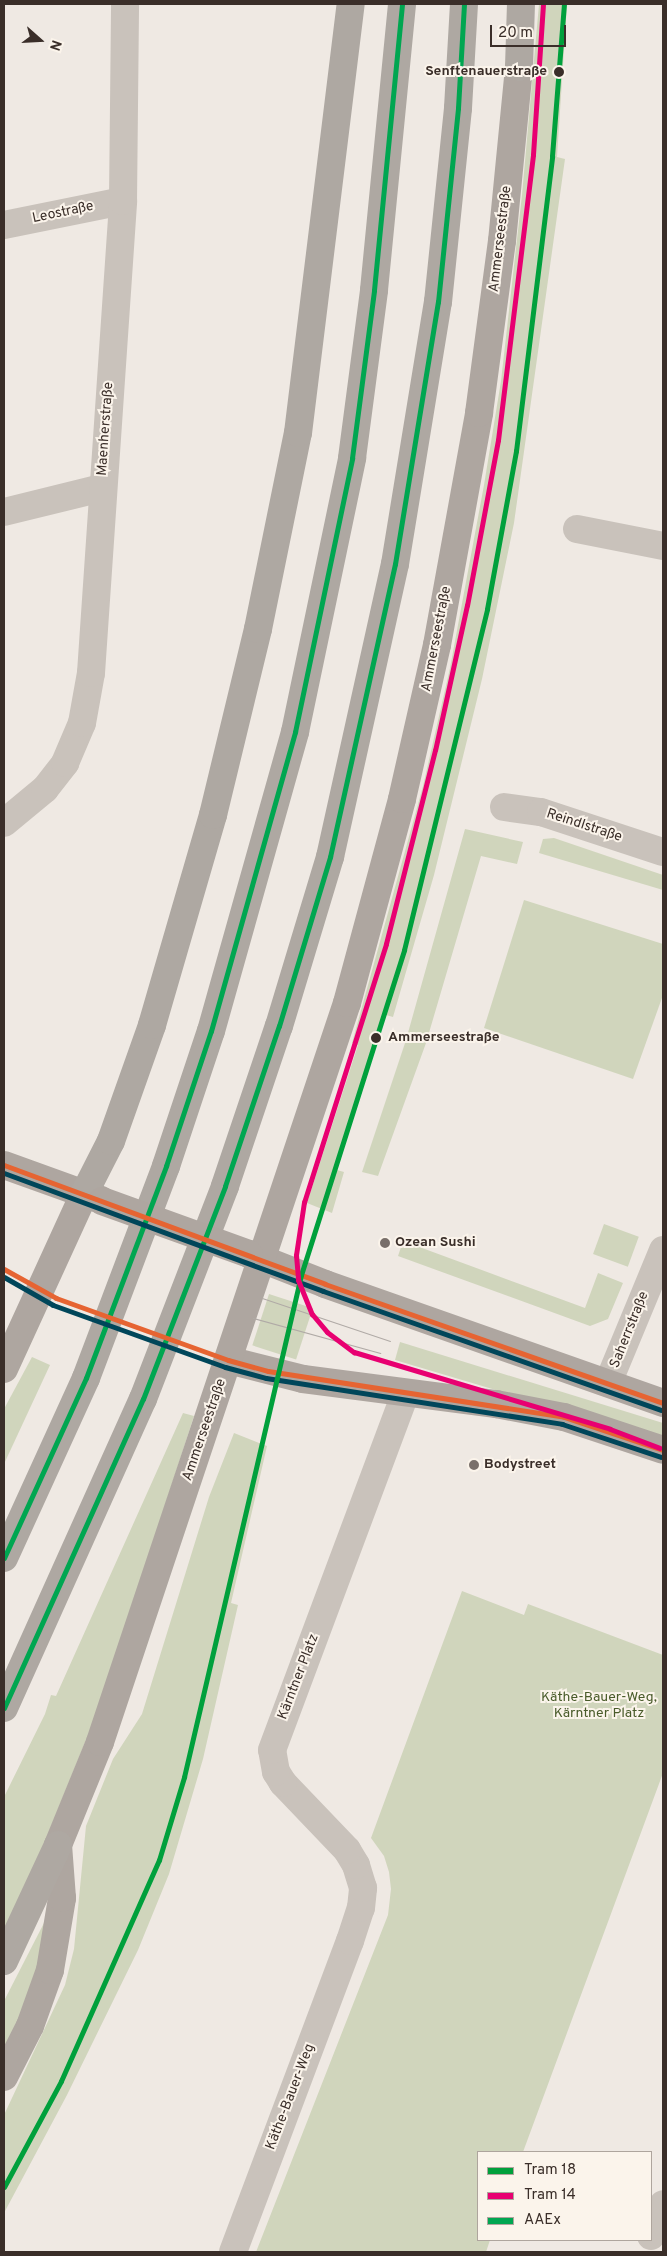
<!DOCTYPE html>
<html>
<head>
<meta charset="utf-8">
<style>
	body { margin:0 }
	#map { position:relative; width:667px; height:2256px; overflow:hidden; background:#efe9e3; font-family:Overpass,sans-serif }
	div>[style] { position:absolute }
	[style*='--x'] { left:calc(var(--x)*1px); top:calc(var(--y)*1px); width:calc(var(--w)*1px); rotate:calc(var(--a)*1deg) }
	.green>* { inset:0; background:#d0d5bc; transform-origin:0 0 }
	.minor>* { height:28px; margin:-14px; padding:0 14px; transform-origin:14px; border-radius:14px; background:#c9c2bb }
	.major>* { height:28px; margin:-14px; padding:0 14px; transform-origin:14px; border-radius:14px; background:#aea6a0 }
	.highway>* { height:28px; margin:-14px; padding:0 14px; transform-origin:14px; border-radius:14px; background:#aea8a2 }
	.tram>* { height:1px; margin:-0.5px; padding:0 0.5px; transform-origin:0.5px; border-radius:0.5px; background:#b0aaa6 }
	.major-bridge>* { height:28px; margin:-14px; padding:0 14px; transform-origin:14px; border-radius:14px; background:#aea6a0 }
	.bus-1>* { height:5px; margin:-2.5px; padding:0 2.5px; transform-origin:2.5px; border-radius:2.5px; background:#00a651 }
	.bus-2>* { height:5px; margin:-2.5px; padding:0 2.5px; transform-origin:2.5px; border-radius:2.5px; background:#e66432 }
	.bus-3>* { height:5px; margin:-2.5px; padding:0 2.5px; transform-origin:2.5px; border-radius:2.5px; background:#00465a }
	.tram-1>* { height:5px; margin:-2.5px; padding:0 2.5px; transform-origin:2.5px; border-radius:2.5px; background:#00a03c }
	.tram-2>* { height:5px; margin:-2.5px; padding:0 2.5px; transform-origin:2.5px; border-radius:2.5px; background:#e80071 }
	.dots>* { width:14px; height:14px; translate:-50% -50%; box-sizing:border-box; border:2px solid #fbf4eb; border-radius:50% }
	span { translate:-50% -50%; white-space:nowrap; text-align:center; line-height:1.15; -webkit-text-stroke:4px #fbf4eb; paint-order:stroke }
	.stop-label { font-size:14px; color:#3a2e29; font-weight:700 }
	.right { translate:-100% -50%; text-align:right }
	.left { translate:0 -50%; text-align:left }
	.street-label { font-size:14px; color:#3a2e29 }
	.poi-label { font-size:14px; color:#3a2e29; font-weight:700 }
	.park-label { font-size:14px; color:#495b2a }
	.frame { position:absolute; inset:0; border:5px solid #3a2e29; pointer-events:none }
	.legend { position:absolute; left:477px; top:2151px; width:175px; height:90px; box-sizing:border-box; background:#fbf4eb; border:1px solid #aea59d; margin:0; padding:6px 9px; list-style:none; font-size:15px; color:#3a2e29 }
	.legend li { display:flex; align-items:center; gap:10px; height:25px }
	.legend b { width:25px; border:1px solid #aea59d }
	.north { position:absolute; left:15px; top:15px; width:50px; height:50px; -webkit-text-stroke:4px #fbf4eb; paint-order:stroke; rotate:109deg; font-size:14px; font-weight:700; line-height:20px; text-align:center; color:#3a2e29 }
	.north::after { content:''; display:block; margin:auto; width:18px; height:22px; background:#3a2e29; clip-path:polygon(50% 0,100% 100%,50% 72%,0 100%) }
	.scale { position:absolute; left:490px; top:25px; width:76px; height:22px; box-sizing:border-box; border:2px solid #3a2e29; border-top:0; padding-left:6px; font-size:15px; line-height:18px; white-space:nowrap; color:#3a2e29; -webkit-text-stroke:4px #fbf4eb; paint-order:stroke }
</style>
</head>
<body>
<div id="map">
	<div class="green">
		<i style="clip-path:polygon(539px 4px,567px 4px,557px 157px,565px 159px,514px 523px,482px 679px,434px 875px,393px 1017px,386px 1015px,337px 1170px,344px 1172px,332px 1213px,307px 1203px,358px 1045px,352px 1043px,423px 786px,450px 668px,484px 485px,501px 381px,522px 195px)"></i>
		<i style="clip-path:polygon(465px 829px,523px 842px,517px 864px,481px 856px,426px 1043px,378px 1176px,362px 1172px,406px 1040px)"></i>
		<i style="clip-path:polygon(554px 838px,663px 875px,663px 890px,539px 853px,543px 839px)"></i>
		<i style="clip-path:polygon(524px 900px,663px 944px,663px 995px,633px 1079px,484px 1028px)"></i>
		<i style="left:604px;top:1224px;width:37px;height:32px;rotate:20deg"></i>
		<i style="clip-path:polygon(403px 1241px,585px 1308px,598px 1273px,623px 1283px,608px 1319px,590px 1326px,398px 1256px)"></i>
		<i style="left:269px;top:1294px;width:46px;height:54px;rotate:18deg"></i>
		<i style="clip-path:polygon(400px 1342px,663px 1423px,663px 1440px,395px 1360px)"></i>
		<i style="clip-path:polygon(32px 1357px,50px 1365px,4px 1464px,4px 1409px)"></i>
		<i style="clip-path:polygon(183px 1413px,194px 1416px,101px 1703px,33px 1871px,4px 1931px,4px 1797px,45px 1714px,51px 1695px,56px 1696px)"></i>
		<i style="clip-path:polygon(234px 1433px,267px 1446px,231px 1603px,238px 1605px,203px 1759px,169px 1874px,138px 1950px,67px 2095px,4px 2213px,4px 2115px,65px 1985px,74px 1949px,86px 1826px,113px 1759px,142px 1714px,209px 1497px)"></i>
		<i style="clip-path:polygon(462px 1591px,524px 1615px,528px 1604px,663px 1655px,663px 1773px,523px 2152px,478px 2152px,478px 2240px,490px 2240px,486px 2252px,256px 2252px,388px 1915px,391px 1889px,389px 1872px,384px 1856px,371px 1838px)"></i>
		<i style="clip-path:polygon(45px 1921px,40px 1959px,22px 2017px,4px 2051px,4px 2001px)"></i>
	</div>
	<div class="minor">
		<i style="--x:4;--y:225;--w:121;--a:-11.4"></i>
		<i style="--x:4;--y:512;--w:101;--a:-13.8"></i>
		<i style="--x:577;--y:529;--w:88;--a:11.2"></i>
		<i style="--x:504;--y:807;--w:37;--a:8"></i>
		<i style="--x:541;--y:812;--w:128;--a:18.2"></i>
		<i style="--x:4;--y:823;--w:53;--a:-39.7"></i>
		<i style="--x:45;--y:789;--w:33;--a:-52"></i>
		<i style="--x:65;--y:763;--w:43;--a:-67"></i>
		<i style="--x:82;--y:723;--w:51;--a:-79.8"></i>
		<i style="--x:91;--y:673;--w:473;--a:-86.1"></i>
		<i style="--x:123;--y:201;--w:197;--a:-89.4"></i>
		<i style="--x:608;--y:1383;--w:144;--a:-67.5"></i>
		<i style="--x:651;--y:2236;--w:34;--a:-69"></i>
		<i style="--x:233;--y:2252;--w:332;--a:-69.4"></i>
		<i style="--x:350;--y:1941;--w:35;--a:-72"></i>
		<i style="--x:361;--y:1908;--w:20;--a:-84"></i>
		<i style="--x:363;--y:1888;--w:24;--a:-107"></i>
		<i style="--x:356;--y:1865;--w:17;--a:-121"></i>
		<i style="--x:347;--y:1850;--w:93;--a:-133.7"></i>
		<i style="--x:283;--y:1783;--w:13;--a:-122"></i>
		<i style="--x:276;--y:1772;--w:22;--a:-100"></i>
		<i style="--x:272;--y:1750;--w:380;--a:-69.5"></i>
	</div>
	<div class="major">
		<i style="--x:4;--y:1165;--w:103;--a:19.8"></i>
		<i style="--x:249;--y:1254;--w:82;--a:21.5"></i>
		<i style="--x:325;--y:1284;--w:358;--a:19.4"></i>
		<i style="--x:228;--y:1360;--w:77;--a:14.2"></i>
		<i style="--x:303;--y:1379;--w:195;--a:7.4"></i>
		<i style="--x:496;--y:1404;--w:69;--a:10.8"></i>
		<i style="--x:564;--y:1417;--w:104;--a:18.4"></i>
		<i style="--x:4;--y:1369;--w:192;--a:-65.4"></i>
		<i style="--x:4;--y:2077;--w:57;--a:-63"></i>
		<i style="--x:30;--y:2026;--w:59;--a:-70.3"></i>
		<i style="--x:50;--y:1970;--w:73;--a:-80.5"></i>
		<i style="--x:62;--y:1898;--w:53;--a:-94.3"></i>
		<i style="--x:58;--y:1845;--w:111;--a:-67.8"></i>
		<i style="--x:100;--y:1742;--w:779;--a:-71.52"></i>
		<i style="--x:347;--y:1003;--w:211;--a:-74.9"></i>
		<i style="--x:402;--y:799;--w:158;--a:-77.2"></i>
		<i style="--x:437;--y:645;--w:236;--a:-79.7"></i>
		<i style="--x:479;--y:413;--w:174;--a:-82.4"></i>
		<i style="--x:502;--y:241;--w:175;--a:-84.4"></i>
	</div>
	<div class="highway">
		<i style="--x:519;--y:67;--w:63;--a:-88.2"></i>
		<i style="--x:84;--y:1194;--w:59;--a:-63"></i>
		<i style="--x:111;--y:1141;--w:123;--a:-70.5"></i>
		<i style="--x:152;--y:1025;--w:219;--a:-73.8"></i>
		<i style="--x:213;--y:815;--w:191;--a:-76.4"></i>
		<i style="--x:258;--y:629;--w:200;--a:-78.5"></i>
		<i style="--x:298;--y:433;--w:432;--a:-83"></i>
		<i style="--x:4;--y:1558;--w:198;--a:-65.5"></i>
		<i style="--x:86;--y:1378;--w:227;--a:-69.3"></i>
		<i style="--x:166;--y:1166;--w:142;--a:-71.6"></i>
		<i style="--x:211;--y:1031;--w:311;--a:-74.3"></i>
		<i style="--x:295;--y:732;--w:280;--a:-78.2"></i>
		<i style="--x:352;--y:458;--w:169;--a:-82.5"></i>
		<i style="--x:374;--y:290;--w:287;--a:-84.4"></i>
		<i style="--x:4;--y:1708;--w:339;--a:-65.8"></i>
		<i style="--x:143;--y:1399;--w:228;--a:-68.9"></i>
		<i style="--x:225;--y:1186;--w:169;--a:-71.4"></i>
		<i style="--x:279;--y:1026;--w:177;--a:-73.2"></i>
		<i style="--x:330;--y:857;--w:300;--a:-77.5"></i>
		<i style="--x:395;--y:564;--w:266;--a:-80.7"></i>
		<i style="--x:438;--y:302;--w:195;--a:-84.1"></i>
		<i style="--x:458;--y:108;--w:104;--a:-86.7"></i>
		<i style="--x:4;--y:1961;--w:128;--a:-65"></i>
	</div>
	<div class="tram">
		<i style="--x:262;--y:1298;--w:135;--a:18.6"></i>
		<i style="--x:253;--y:1318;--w:132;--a:15.4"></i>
	</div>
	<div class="major-bridge">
		<i style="--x:102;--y:1201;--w:156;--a:19.8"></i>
	</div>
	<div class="bus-1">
		<i style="--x:4;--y:1558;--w:198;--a:-65.5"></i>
		<i style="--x:86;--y:1378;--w:227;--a:-69.3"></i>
		<i style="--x:166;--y:1166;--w:142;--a:-71.6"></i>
		<i style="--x:211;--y:1031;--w:311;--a:-74.3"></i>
		<i style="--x:295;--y:732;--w:280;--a:-78.2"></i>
		<i style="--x:352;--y:458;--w:169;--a:-82.5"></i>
		<i style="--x:374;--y:290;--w:287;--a:-84.4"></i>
		<i style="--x:4;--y:1708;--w:339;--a:-65.8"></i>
		<i style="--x:143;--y:1399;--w:228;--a:-68.9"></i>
		<i style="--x:225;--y:1186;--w:169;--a:-71.4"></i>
		<i style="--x:279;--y:1026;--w:177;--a:-73.2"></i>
		<i style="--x:330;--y:857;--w:300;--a:-77.5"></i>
		<i style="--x:395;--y:564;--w:266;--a:-80.7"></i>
		<i style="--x:438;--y:302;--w:195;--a:-84.1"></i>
		<i style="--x:458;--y:108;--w:104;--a:-86.7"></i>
	</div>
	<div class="bus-2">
		<i style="--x:4;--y:1165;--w:342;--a:20.3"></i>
		<i style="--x:325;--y:1284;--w:358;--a:19.4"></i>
		<i style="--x:4;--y:1269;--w:60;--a:29.1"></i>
		<i style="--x:56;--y:1298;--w:183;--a:19.8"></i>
		<i style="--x:228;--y:1360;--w:41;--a:15.4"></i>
		<i style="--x:268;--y:1371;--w:300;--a:8.8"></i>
		<i style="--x:564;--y:1417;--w:104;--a:18.4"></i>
	</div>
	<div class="bus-3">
		<i style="--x:4;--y:1173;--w:340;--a:20.3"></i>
		<i style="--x:323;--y:1291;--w:358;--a:19.4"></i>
		<i style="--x:4;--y:1277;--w:56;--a:29.7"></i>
		<i style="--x:53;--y:1305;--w:183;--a:19.8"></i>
		<i style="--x:225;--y:1367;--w:42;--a:15"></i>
		<i style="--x:266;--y:1378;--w:300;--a:8.8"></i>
		<i style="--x:562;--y:1424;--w:104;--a:18.4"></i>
	</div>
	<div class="tram-1">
		<i style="--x:4;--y:2187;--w:120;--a:-61.7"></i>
		<i style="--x:61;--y:2081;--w:242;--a:-66.1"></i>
		<i style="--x:159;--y:1860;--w:87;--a:-73.2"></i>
		<i style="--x:184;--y:1777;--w:515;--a:-76.88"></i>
		<i style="--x:301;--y:1275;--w:341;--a:-72.4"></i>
		<i style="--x:404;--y:950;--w:351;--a:-76.3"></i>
		<i style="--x:487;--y:609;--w:161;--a:-79.6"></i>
		<i style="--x:516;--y:451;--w:297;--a:-83"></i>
		<i style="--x:552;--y:156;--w:152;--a:-85.5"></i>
	</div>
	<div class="tram-2">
		<i style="--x:543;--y:4;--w:151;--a:93.8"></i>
		<i style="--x:533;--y:155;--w:287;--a:97"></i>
		<i style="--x:498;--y:440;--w:168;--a:100.6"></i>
		<i style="--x:467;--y:605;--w:148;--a:102.4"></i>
		<i style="--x:435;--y:750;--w:200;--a:104.2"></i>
		<i style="--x:386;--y:944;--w:271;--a:107.6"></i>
		<i style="--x:304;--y:1202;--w:54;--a:98.6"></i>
		<i style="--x:296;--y:1255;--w:25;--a:85"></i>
		<i style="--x:298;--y:1280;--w:37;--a:68"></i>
		<i style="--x:312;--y:1314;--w:23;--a:50"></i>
		<i style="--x:327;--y:1332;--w:34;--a:37"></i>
		<i style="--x:354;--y:1352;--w:267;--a:16.7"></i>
		<i style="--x:610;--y:1429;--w:53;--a:20.8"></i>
	</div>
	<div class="dots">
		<i style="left:559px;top:72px;background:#3a2e29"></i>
		<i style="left:376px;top:1038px;background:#3a2e29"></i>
		<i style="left:385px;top:1243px;background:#796f6a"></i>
		<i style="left:474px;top:1465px;background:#796f6a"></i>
	</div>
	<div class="stop-label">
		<span class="right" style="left:547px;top:72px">Senftenauerstraße</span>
		<span class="left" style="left:388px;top:1038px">Ammerseestraße</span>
	</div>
	<div class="street-label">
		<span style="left:63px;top:213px;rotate:-12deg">Leostraße</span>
		<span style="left:501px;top:239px;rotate:-83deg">Ammerseestraße</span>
		<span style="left:106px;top:429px;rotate:-86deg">Maenherstraße</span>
		<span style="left:437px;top:639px;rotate:-79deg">Ammerseestraße</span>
		<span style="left:584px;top:826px;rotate:18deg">Reindlstraße</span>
		<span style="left:630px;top:1330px;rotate:-68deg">Saherrstraße</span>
		<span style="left:205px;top:1430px;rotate:-71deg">Ammerseestraße</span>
		<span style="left:299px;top:1677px;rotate:-69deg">Kärntner Platz</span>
		<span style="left:291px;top:2097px;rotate:-69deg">Käthe-Bauer-Weg</span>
	</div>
	<div class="poi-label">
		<span class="left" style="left:395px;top:1243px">Ozean Sushi</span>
		<span class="left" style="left:484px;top:1465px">Bodystreet</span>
	</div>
	<div class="park-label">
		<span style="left:599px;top:1706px">Käthe-Bauer-Weg,<br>Kärntner Platz</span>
	</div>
	<div class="frame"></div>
	<ul class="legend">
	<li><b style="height:6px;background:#00a03c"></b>Tram 18</li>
	<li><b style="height:6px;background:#e80071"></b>Tram 14</li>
	<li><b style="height:6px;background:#00a651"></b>AAEx</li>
	</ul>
	<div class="north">N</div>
	<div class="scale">20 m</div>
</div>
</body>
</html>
